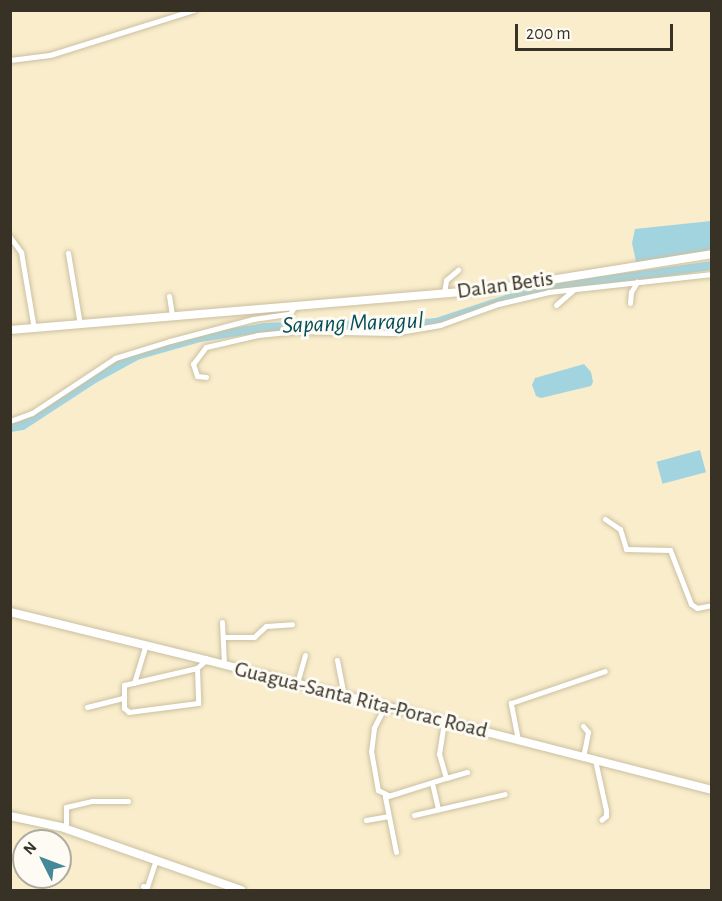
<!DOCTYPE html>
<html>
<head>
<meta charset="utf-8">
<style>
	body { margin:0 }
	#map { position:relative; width:722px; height:901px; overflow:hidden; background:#f9edcc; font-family:"Alegreya Sans",sans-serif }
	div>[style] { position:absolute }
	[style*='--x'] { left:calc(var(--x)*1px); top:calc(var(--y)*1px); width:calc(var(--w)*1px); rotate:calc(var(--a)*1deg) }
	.water>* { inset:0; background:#a2d4e0; transform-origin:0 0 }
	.river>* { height:9px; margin:-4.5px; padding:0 4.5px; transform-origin:4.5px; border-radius:4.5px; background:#a2d4e0 }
	.roads { filter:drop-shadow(0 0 2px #cbc0a0) drop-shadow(0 0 2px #cbc0a0) }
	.street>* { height:5px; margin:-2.5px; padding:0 2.5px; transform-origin:2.5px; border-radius:2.5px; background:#fff }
	.secondary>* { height:8px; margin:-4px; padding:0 4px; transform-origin:4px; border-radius:4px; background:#fff }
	span { translate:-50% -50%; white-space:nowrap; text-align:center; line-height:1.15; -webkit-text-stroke:6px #fdfbf4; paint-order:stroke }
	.street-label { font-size:22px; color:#373225 }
	.water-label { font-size:24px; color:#044e5c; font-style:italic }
	.frame { position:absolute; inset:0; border:12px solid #373225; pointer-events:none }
	.north { position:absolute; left:12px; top:829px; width:60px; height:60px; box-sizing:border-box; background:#fdfbf4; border:2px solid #aeaba1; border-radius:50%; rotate:312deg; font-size:16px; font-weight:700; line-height:24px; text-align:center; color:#373225 }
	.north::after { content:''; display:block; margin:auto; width:21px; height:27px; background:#458998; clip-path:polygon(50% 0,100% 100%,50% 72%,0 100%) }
	.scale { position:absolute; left:515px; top:24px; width:158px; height:27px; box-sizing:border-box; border:3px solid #373225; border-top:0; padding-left:8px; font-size:18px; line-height:21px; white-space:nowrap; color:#373225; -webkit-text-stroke:4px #fdfbf4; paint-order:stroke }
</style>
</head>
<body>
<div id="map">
	<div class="water">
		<i style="clip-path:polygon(711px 221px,711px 252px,636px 262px,632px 243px,635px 229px)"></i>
		<i style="clip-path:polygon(584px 364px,591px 372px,593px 382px,591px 386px,541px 398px,536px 396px,532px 385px,535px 378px)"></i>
		<i style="left:700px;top:450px;width:23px;height:45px;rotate:75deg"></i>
	</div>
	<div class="river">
		<i style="--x:10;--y:427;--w:12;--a:-9"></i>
		<i style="--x:22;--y:425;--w:86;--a:-33.1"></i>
		<i style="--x:94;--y:378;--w:48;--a:-28.7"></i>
		<i style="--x:136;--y:355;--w:66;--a:-15.9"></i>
		<i style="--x:199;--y:337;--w:67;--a:-8.6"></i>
		<i style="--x:265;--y:327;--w:69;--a:-2.5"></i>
		<i style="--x:334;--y:324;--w:48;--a:2.4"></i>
		<i style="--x:382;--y:326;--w:54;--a:-4.2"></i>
		<i style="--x:436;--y:322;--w:105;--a:-18.3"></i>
		<i style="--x:536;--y:289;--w:178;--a:-7.8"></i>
	</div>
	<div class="roads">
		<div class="street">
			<i style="--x:10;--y:60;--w:40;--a:-7.1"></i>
			<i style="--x:50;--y:55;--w:151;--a:-17.4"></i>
			<i style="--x:10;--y:237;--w:19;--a:54"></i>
			<i style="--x:21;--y:252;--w:78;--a:80.4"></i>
			<i style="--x:68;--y:253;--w:73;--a:80.5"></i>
			<i style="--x:444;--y:293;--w:13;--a:-81"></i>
			<i style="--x:446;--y:280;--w:16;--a:-40"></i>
			<i style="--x:169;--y:296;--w:19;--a:81"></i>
			<i style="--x:630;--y:303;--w:11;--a:-85"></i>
			<i style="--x:631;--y:292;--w:12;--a:-59"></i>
			<i style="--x:556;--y:305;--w:23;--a:-41"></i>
			<i style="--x:206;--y:377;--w:9;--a:-174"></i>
			<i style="--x:197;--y:376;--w:13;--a:-108"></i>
			<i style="--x:193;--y:364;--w:21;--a:-53"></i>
			<i style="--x:206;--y:347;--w:53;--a:-13"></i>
			<i style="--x:258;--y:335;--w:40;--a:-5.7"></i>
			<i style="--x:298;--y:331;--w:95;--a:1.2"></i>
			<i style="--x:393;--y:333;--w:48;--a:-9.7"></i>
			<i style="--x:440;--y:325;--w:62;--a:-19.9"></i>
			<i style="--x:498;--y:304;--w:52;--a:-13.2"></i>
			<i style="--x:549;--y:292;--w:164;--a:-6.3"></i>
			<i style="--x:10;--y:421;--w:23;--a:-20"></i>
			<i style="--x:32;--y:413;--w:100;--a:-33.5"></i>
			<i style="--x:115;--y:358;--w:58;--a:-17.2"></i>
			<i style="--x:170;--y:341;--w:86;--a:-14.8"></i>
			<i style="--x:253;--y:319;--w:37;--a:-8"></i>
			<i style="--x:290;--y:314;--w:8;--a:-60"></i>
			<i style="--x:605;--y:519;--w:18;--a:34"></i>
			<i style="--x:620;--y:529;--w:21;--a:73"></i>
			<i style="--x:626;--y:549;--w:44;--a:1.3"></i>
			<i style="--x:670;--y:550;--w:58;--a:68.7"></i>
			<i style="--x:691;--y:604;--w:7;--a:34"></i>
			<i style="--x:697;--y:608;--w:15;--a:-11"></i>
			<i style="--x:222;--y:622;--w:42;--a:87.3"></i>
			<i style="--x:224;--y:637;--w:30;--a:0"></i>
			<i style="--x:254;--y:637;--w:16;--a:-43"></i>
			<i style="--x:266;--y:626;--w:26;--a:-4"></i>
			<i style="--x:337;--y:660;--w:36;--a:79"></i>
			<i style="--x:197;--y:668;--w:35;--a:88"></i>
			<i style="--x:198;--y:703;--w:70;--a:172.6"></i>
			<i style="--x:129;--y:712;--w:6;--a:-141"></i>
			<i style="--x:124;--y:708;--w:23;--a:-90"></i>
			<i style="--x:124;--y:685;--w:75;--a:-13.1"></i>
			<i style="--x:197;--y:668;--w:12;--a:-42"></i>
			<i style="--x:134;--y:683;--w:39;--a:-73"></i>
			<i style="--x:297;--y:683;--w:29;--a:-74"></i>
			<i style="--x:385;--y:706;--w:25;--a:117"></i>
			<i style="--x:374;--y:728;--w:23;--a:97"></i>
			<i style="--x:371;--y:751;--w:40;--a:80"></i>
			<i style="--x:378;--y:790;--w:11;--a:27"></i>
			<i style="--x:87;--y:707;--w:37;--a:-14"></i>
			<i style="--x:583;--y:726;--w:8;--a:50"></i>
			<i style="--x:588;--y:732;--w:25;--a:101"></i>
			<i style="--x:518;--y:740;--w:38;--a:-101"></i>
			<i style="--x:511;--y:703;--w:99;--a:-18.8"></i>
			<i style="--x:595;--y:760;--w:51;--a:77.6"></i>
			<i style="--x:606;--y:810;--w:6;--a:90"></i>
			<i style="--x:606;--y:816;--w:6;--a:141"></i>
			<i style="--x:446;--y:778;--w:22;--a:-16"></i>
			<i style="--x:432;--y:783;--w:27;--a:77"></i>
			<i style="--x:414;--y:815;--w:93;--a:-13"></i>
			<i style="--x:366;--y:820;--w:22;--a:-10"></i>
			<i style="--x:66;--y:829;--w:22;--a:-90"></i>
			<i style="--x:66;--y:807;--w:27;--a:-13"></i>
			<i style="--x:92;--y:801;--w:36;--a:0"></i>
			<i style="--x:396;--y:852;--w:56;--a:-101.3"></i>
			<i style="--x:385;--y:797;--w:64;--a:-17.3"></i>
			<i style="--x:446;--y:778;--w:25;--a:-106"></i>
			<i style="--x:439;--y:754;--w:33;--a:-81"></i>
			<i style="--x:143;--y:886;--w:4;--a:14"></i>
			<i style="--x:147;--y:887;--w:28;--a:-72"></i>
		</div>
		<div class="secondary">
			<i style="--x:10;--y:330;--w:480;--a:-4.8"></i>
			<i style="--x:488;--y:290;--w:227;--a:-9.1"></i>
			<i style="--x:10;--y:612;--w:202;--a:13.8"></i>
			<i style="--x:206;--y:660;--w:522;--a:14.41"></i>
			<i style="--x:10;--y:816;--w:52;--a:12.2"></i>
			<i style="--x:61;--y:827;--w:191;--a:19.3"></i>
		</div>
	</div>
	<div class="street-label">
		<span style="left:505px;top:285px;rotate:-8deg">Dalan Betis</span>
		<span style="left:361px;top:700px;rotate:14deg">Guagua-Santa Rita-Porac Road</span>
	</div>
	<div class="water-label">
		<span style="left:353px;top:324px;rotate:-2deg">Sapang Maragul</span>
	</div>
	<div class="frame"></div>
	<div class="north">N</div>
	<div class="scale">200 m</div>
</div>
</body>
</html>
